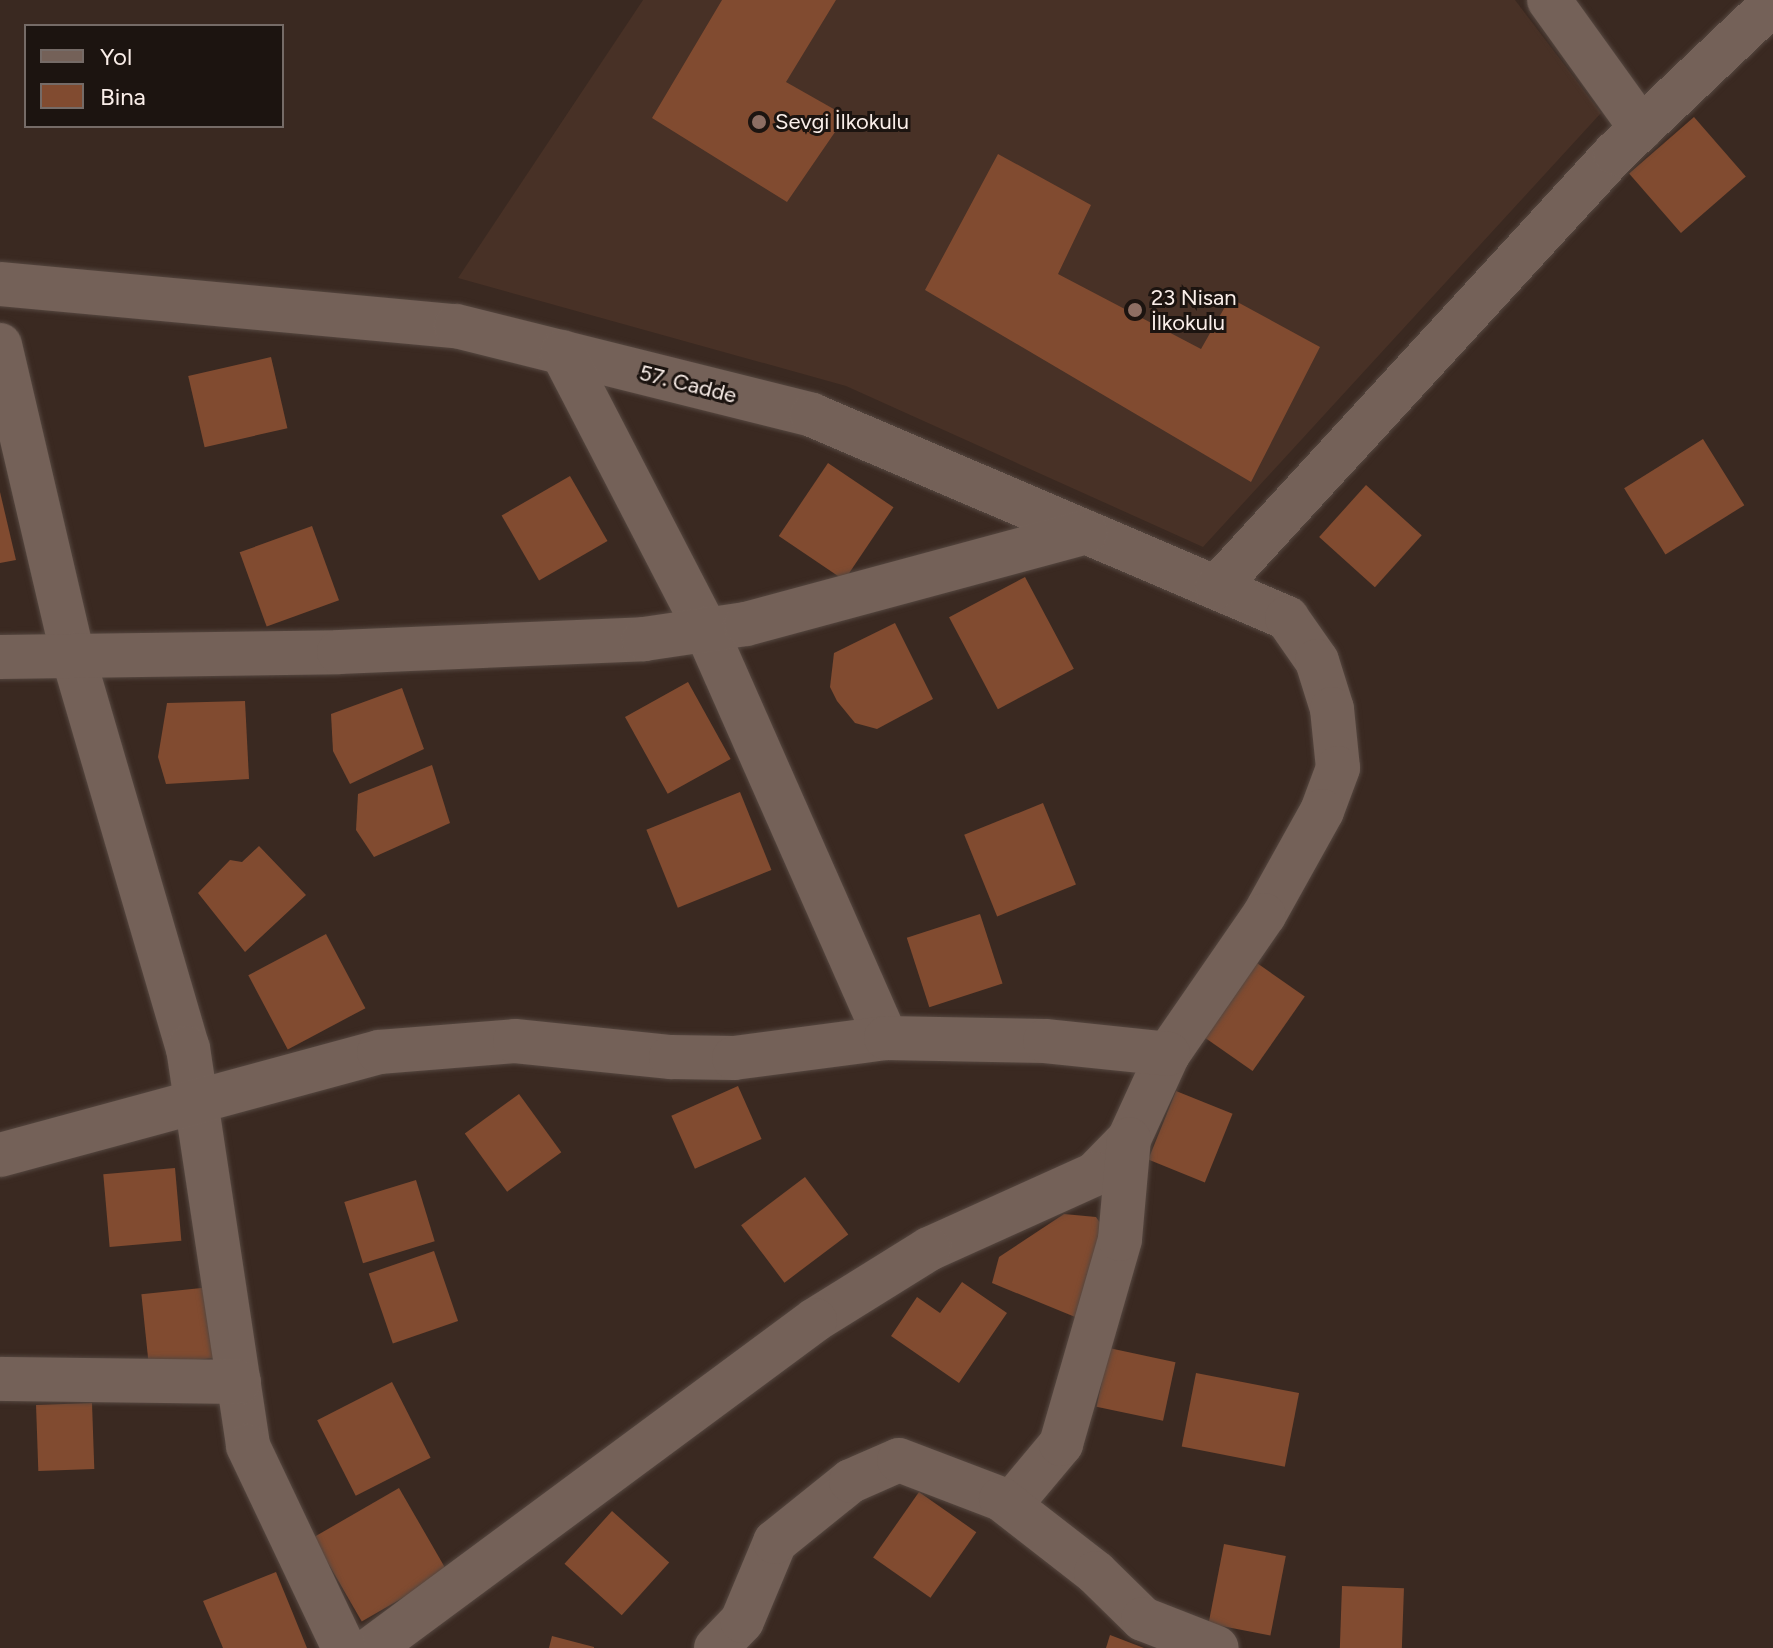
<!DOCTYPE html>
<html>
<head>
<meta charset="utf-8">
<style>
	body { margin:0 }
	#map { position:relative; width:1773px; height:1648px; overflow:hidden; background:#3a2921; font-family:Figtree,sans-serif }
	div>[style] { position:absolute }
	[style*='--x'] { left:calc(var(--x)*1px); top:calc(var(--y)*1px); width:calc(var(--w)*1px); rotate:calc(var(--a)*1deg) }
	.built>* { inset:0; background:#483126 }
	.building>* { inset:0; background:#814b30; transform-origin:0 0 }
	.roads { filter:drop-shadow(0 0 2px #554740) drop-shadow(0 0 2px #554740) }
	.minor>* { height:44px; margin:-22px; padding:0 22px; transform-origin:22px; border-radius:22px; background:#746158 }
	.dots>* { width:22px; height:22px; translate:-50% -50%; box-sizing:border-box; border:4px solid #1c1410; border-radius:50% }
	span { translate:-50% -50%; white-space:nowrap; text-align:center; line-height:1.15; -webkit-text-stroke:6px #1c1410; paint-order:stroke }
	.poi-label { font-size:22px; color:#faeee9 }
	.left { translate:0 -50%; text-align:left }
	.street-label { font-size:22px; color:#faeee9 }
	.legend { position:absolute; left:24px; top:24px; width:260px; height:104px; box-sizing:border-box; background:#1c1410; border:2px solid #756b67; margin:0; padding:10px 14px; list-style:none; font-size:24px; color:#faeee9 }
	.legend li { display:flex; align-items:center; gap:16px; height:40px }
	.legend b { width:40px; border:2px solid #756b67 }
</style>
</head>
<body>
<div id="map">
	<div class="built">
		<i style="clip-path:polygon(643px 0,1515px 0,1601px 113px,1203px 547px,846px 386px,458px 278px)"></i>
	</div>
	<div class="building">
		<i style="clip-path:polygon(722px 0,836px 0,786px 82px,846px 116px,787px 202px,652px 118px)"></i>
		<i style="left:1694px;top:117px;width:79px;height:86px;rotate:49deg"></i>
		<i style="clip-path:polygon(998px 154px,1091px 205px,1058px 274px,1201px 349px,1230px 298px,1320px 347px,1251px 482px,925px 290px)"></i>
		<i style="left:271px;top:357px;width:73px;height:85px;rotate:77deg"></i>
		<i style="left:1703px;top:439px;width:78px;height:93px;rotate:58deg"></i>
		<i style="left:828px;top:463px;width:79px;height:88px;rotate:34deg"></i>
		<i style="left:570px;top:476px;width:75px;height:79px;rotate:60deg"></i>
		<i style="left:1366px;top:485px;width:75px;height:70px;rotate:42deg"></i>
		<i style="clip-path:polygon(0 492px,16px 560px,0 563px)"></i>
		<i style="left:312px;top:526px;width:79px;height:77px;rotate:70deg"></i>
		<i style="left:1025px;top:577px;width:104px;height:86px;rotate:62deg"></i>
		<i style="clip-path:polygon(895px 623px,933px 699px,877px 729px,855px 723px,837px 701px,830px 687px,834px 653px)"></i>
		<i style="left:688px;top:682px;width:88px;height:72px;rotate:61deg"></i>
		<i style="clip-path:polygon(402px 688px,424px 749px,350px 784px,333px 751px,331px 714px)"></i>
		<i style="clip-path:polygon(245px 701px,249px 779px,166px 784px,158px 757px,167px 703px)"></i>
		<i style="clip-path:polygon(432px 765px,450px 823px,374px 857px,356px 830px,358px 794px)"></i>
		<i style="left:740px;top:792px;width:84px;height:101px;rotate:68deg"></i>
		<i style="left:1043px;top:803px;width:88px;height:85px;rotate:68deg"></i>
		<i style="clip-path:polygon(259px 846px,306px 895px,245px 952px,198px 893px,230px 860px,242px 862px)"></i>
		<i style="left:980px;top:914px;width:73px;height:77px;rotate:72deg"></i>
		<i style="left:326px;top:934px;width:84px;height:88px;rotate:62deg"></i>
		<i style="left:1254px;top:961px;width:62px;height:91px;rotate:35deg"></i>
		<i style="left:738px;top:1086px;width:58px;height:73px;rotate:66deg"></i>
		<i style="left:1176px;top:1091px;width:61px;height:74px;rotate:22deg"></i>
		<i style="left:519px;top:1094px;width:72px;height:67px;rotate:54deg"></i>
		<i style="left:175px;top:1168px;width:73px;height:72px;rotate:85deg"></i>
		<i style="left:805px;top:1177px;width:72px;height:80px;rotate:53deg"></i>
		<i style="left:416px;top:1180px;width:64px;height:75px;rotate:73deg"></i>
		<i style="clip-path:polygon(1064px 1214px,1096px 1217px,1103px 1227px,1080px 1319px,992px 1283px,999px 1257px)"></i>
		<i style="left:434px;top:1251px;width:74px;height:69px;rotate:71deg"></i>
		<i style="clip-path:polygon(962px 1282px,1007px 1313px,959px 1383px,891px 1336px,917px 1297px,940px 1313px)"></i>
		<i style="left:211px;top:1287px;width:71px;height:70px;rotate:84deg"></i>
		<i style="left:1109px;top:1348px;width:68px;height:60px;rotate:12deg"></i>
		<i style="left:1196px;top:1373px;width:105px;height:75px;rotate:11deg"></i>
		<i style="left:392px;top:1382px;width:85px;height:84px;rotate:63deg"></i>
		<i style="left:92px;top:1403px;width:66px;height:56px;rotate:88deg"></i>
		<i style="left:399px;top:1488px;width:97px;height:99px;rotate:60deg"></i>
		<i style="left:919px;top:1492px;width:70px;height:80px;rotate:35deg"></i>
		<i style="left:612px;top:1511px;width:77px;height:71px;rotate:42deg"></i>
		<i style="left:1224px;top:1544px;width:63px;height:81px;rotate:11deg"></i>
		<i style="clip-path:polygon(276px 1572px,307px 1648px,223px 1648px,203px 1601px)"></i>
		<i style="left:1342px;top:1586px;width:62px;height:62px;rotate:2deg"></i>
		<i style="clip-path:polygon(1110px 1635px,1144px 1648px,1106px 1648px)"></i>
		<i style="clip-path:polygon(552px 1636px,594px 1647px,594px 1648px,549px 1648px)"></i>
	</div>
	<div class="roads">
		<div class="minor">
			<i style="--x:1549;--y:0;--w:158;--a:54.3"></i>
			<i style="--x:0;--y:284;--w:458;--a:5.3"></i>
			<i style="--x:456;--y:326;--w:367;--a:14"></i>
			<i style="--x:812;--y:415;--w:517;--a:23.14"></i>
			<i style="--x:1287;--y:618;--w:52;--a:55.1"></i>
			<i style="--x:1317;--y:661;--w:50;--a:72.6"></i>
			<i style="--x:1332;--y:709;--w:59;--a:84.2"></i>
			<i style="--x:1338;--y:768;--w:46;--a:110.4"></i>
			<i style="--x:1322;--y:811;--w:119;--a:119.1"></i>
			<i style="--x:1264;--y:915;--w:169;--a:124.6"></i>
			<i style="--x:1168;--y:1054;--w:94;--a:114.6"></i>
			<i style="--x:1129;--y:1139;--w:49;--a:134.2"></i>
			<i style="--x:1095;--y:1174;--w:182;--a:155.7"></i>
			<i style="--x:929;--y:1249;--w:134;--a:148.1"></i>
			<i style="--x:815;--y:1320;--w:551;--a:143.48"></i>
			<i style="--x:0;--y:345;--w:319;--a:76.8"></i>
			<i style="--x:73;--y:656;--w:409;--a:73.7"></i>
			<i style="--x:188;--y:1048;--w:402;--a:81.4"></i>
			<i style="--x:248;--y:1446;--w:224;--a:64.6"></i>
			<i style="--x:562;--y:352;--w:313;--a:62.6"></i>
			<i style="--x:706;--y:630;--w:446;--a:66.2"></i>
			<i style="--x:1217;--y:587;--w:589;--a:-47.48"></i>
			<i style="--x:1615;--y:153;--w:218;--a:-43.5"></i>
			<i style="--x:0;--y:657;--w:339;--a:-0.8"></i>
			<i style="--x:339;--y:652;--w:305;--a:-2.4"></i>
			<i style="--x:644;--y:639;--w:103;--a:-8.4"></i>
			<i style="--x:746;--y:624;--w:352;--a:-15.1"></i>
			<i style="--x:0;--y:1155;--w:393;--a:-15.2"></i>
			<i style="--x:379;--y:1052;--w:136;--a:-4.6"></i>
			<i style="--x:515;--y:1041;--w:157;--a:5.9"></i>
			<i style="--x:671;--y:1057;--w:63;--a:0.9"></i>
			<i style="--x:734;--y:1058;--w:153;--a:-7.5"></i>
			<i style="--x:886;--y:1038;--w:159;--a:1.1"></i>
			<i style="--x:1045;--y:1041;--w:124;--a:6"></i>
			<i style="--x:0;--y:1379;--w:239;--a:0.7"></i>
			<i style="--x:1010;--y:1505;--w:80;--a:-50.1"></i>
			<i style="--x:1061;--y:1444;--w:213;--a:-73.9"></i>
			<i style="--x:1120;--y:1239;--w:100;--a:-84.9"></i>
			<i style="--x:716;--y:1648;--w:37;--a:-46"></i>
			<i style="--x:742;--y:1621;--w:86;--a:-67.3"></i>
			<i style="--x:775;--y:1542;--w:97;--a:-38.8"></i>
			<i style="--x:851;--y:1481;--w:52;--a:-23.6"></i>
			<i style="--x:899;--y:1460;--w:109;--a:20.9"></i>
			<i style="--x:1001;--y:1499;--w:120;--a:37.9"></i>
			<i style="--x:1096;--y:1573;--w:66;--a:44.4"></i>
			<i style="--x:1143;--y:1619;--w:79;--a:21.4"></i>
		</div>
	</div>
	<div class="dots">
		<i style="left:759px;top:122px;background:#8d6e63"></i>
		<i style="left:1135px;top:310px;background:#8d6e63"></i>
	</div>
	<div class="poi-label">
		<span class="left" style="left:775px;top:122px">Sevgi İlkokulu</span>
		<span class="left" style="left:1151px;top:310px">23 Nisan<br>İlkokulu</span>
	</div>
	<div class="street-label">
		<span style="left:688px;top:384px;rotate:14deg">57. Cadde</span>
	</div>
	<ul class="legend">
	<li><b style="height:10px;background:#746158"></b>Yol</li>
	<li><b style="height:22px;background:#814b30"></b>Bina</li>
	</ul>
</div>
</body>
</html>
